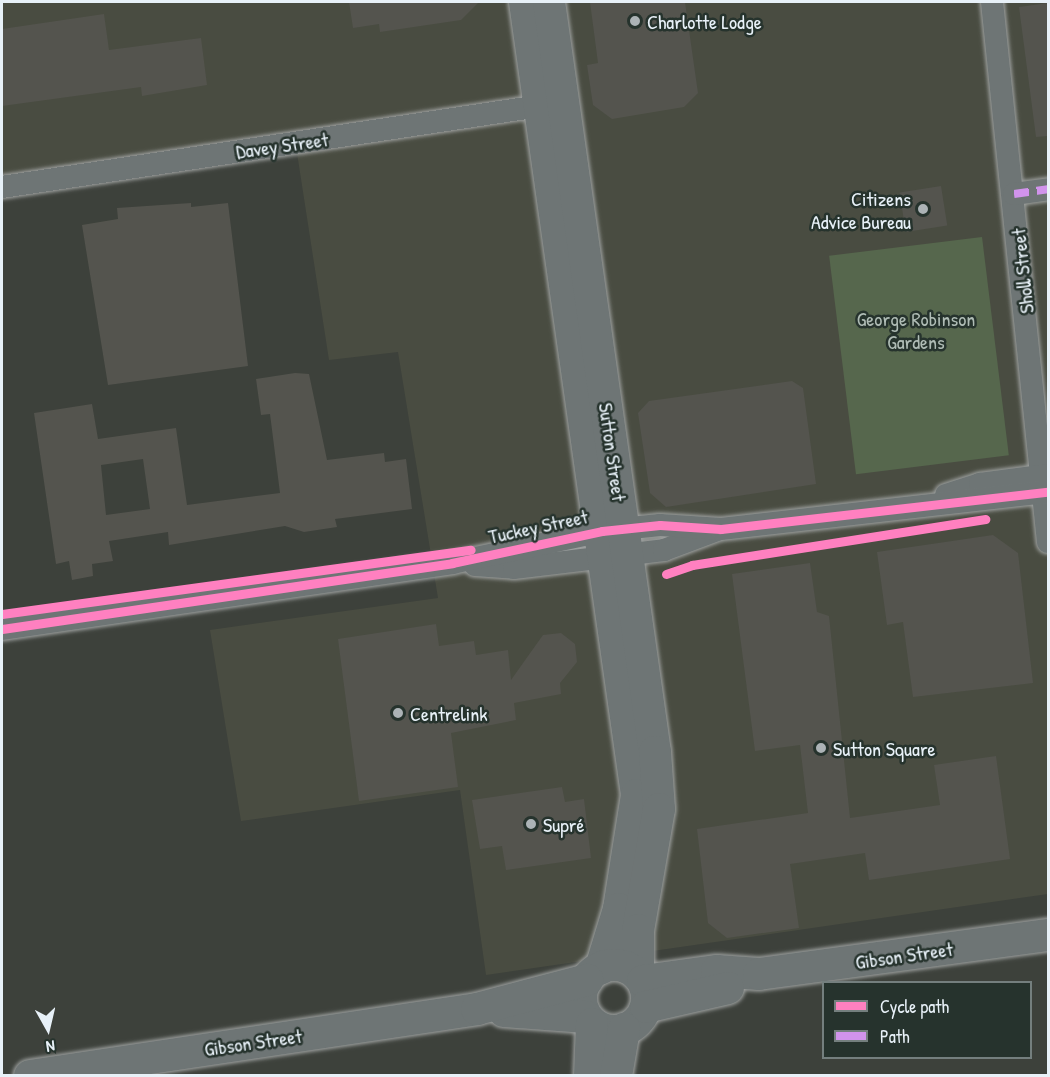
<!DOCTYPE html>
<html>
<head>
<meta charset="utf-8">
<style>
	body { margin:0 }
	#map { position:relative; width:1050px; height:1077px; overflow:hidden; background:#3d413b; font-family:"Patrick Hand",sans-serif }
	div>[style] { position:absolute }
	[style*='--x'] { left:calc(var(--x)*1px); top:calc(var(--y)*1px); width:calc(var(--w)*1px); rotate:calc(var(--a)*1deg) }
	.built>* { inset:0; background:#494c41 }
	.green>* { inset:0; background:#56674d; transform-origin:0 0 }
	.building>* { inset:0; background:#54544e; transform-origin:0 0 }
	.roads { filter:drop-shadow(0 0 2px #9ea1a0) drop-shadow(0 0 2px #9ea1a0) }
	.street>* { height:22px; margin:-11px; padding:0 11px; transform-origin:11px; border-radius:11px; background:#6e7575 }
	.secondary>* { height:32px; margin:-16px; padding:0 16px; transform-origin:16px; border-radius:16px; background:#6e7575 }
	.secondary>.ring { margin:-16px; padding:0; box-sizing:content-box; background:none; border:32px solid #6e7575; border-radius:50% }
	.quiet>* { height:8px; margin-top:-4px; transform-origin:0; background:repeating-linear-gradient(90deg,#d193ec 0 15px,transparent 0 23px) }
	.cycleway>* { height:9px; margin:-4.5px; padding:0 4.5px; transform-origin:4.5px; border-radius:4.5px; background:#ff80c0 }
	.dots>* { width:16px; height:16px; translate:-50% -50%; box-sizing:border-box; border:3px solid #26332d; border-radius:50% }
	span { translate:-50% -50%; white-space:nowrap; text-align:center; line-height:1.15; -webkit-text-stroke:5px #26332d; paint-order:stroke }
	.poi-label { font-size:20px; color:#e8f1f8 }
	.left { translate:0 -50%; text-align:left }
	.right { translate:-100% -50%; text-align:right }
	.street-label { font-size:20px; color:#e8f1f8 }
	.park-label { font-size:20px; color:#afbcb5 }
	.frame { position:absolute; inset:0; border:3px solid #e8f1f8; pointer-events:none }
	.legend { position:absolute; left:822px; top:981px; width:210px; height:78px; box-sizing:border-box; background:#26332d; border:2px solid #747f7e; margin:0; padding:8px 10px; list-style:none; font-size:18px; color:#e8f1f8 }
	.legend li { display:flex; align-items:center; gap:12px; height:30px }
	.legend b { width:30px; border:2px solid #747f7e }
	.north { position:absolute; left:18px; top:999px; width:60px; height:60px; -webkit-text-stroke:4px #26332d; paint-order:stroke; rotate:172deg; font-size:16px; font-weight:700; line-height:24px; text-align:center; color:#e8f1f8 }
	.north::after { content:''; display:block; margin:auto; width:21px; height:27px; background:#e8f1f8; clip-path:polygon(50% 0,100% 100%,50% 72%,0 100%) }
</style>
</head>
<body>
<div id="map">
	<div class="built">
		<i style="clip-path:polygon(2px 2px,1048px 2px,1048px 894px,486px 975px,460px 790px,241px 821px,210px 630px,438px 598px,398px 352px,329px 360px,297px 153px,2px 195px)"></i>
	</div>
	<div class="green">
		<i style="left:982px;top:237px;width:220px;height:154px;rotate:83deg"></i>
	</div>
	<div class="building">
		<i style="clip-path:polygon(349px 2px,479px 2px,461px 20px,380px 32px,379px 24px,353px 28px)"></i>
		<i style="clip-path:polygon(590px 2px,685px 2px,698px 93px,684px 107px,612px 119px,593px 105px,587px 65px,598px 63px)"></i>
		<i style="clip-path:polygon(1048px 3px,1048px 136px,1036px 137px,1019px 7px)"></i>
		<i style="clip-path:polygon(104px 14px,109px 50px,201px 38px,207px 85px,142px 96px,141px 87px,2px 106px,2px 29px)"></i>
		<i style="left:941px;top:186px;width:40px;height:42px;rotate:81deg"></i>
		<i style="clip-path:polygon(191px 203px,191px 207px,228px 203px,248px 366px,108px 385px,82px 225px,118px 219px,117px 208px)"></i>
		<i style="clip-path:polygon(evenodd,295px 373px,309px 374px,327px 460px,384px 453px,385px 462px,406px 459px,412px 509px,335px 519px,337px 527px,304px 532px,285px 526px,169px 545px,168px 532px,109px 541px,113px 561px,92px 564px,93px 576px,72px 580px,69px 561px,56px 564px,34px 413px,92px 404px,98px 439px,176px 428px,187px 505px,280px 493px,270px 414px,261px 415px,256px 379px,295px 373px,143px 459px,150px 509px,106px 515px,101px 465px,143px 459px)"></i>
		<i style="clip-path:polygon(792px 381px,803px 388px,816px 484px,666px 507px,650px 493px,638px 413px,649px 401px)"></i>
		<i style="clip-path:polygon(993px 535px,1018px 553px,1033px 683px,913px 697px,903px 622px,887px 625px,877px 552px)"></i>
		<i style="clip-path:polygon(810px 563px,817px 612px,829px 616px,850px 818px,940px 805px,934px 765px,996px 756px,1010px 859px,869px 880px,865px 853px,790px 864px,799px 928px,727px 938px,708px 923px,697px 829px,808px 813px,800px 745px,755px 751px,732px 574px)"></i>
		<i style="clip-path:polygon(436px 624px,439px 646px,474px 641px,476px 655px,508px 650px,511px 680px,543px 635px,561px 633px,575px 644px,577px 662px,560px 683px,561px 694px,514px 703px,516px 720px,451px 733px,458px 787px,359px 801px,338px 639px)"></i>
		<i style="clip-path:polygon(562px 787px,565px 802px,584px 799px,591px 858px,506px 870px,502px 846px,480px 849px,472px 800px)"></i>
	</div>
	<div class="roads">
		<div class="street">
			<i style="--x:992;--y:2;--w:543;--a:84.08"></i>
			<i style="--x:2;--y:187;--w:557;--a:-8.57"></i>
			<i style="--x:1014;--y:194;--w:34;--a:-8"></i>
			<i style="--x:946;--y:495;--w:36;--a:-18"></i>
			<i style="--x:980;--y:484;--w:69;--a:-7.5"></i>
			<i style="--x:475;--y:565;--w:39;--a:4"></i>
			<i style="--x:514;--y:568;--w:151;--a:-6.8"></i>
			<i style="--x:664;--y:550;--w:57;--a:-20.7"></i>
			<i style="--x:2;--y:629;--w:455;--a:-8.3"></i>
			<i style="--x:452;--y:563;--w:153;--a:-12"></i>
			<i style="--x:602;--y:531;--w:58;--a:-5.9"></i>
			<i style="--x:660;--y:525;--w:61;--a:3.8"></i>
			<i style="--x:721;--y:529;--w:329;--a:-6.5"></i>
		</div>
		<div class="secondary">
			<i style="--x:525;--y:2;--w:801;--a:81.96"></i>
			<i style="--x:637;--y:795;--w:115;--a:99"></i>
			<i style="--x:619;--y:909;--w:62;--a:107"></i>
			<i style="--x:549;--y:2;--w:757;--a:81.96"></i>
			<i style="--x:655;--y:752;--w:57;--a:86"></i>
			<i style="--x:659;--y:809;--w:123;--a:99.8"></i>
			<i style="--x:638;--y:930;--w:45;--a:90"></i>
			<i class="ring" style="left:581px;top:965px;width:34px;height:34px"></i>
			<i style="--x:643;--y:981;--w:75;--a:-7.7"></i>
			<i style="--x:717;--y:971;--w:42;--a:4.1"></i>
			<i style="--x:759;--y:974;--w:292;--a:-7.7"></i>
			<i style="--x:646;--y:1007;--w:84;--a:-13"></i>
			<i style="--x:504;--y:1011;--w:82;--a:4.2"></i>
			<i style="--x:30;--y:1076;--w:452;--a:-8.5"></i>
			<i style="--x:477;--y:1009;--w:114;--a:-14.8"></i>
			<i style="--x:590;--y:1076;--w:52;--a:-87.8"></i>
			<i style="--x:616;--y:1076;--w:48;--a:-80.3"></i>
		</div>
	</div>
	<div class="quiet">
		<i style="--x:1014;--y:194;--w:34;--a:-8"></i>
	</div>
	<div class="cycleway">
		<i style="--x:666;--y:574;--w:28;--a:-19"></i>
		<i style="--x:692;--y:565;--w:297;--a:-8.9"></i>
		<i style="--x:2;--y:614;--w:473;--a:-7.8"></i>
		<i style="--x:2;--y:629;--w:455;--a:-8.3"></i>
		<i style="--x:452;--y:563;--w:153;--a:-12"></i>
		<i style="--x:602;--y:531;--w:58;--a:-5.9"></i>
		<i style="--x:660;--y:525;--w:61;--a:3.8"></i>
		<i style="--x:721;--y:529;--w:329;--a:-6.5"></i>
	</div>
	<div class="dots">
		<i style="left:635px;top:21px;background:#acb3b6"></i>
		<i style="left:923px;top:209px;background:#acb3b6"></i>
		<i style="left:398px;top:713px;background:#acb3b6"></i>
		<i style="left:821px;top:748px;background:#acb3b6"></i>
		<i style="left:531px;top:824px;background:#acb3b6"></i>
	</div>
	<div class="poi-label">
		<span class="left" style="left:647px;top:21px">Charlotte Lodge</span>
		<span class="right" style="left:911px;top:210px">Citizens<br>Advice Bureau</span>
		<span class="left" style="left:410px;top:713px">Centrelink</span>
		<span class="left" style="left:833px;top:748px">Sutton Square</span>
		<span class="left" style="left:543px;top:824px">Supré</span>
	</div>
	<div class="street-label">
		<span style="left:282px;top:145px;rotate:-8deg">Davey Street</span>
		<span style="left:1022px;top:271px;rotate:-96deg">Sholl Street</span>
		<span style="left:613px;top:452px;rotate:82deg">Sutton Street</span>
		<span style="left:538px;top:526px;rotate:-12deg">Tuckey Street</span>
		<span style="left:904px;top:955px;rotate:-8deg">Gibson Street</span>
		<span style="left:253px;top:1042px;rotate:-8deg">Gibson Street</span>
	</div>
	<div class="park-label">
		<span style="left:916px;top:330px">George Robinson<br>Gardens</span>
	</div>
	<div class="frame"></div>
	<ul class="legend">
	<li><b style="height:8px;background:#ff80c0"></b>Cycle path</li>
	<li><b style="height:8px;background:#d193ec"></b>Path</li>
	</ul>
	<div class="north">N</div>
</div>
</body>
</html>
